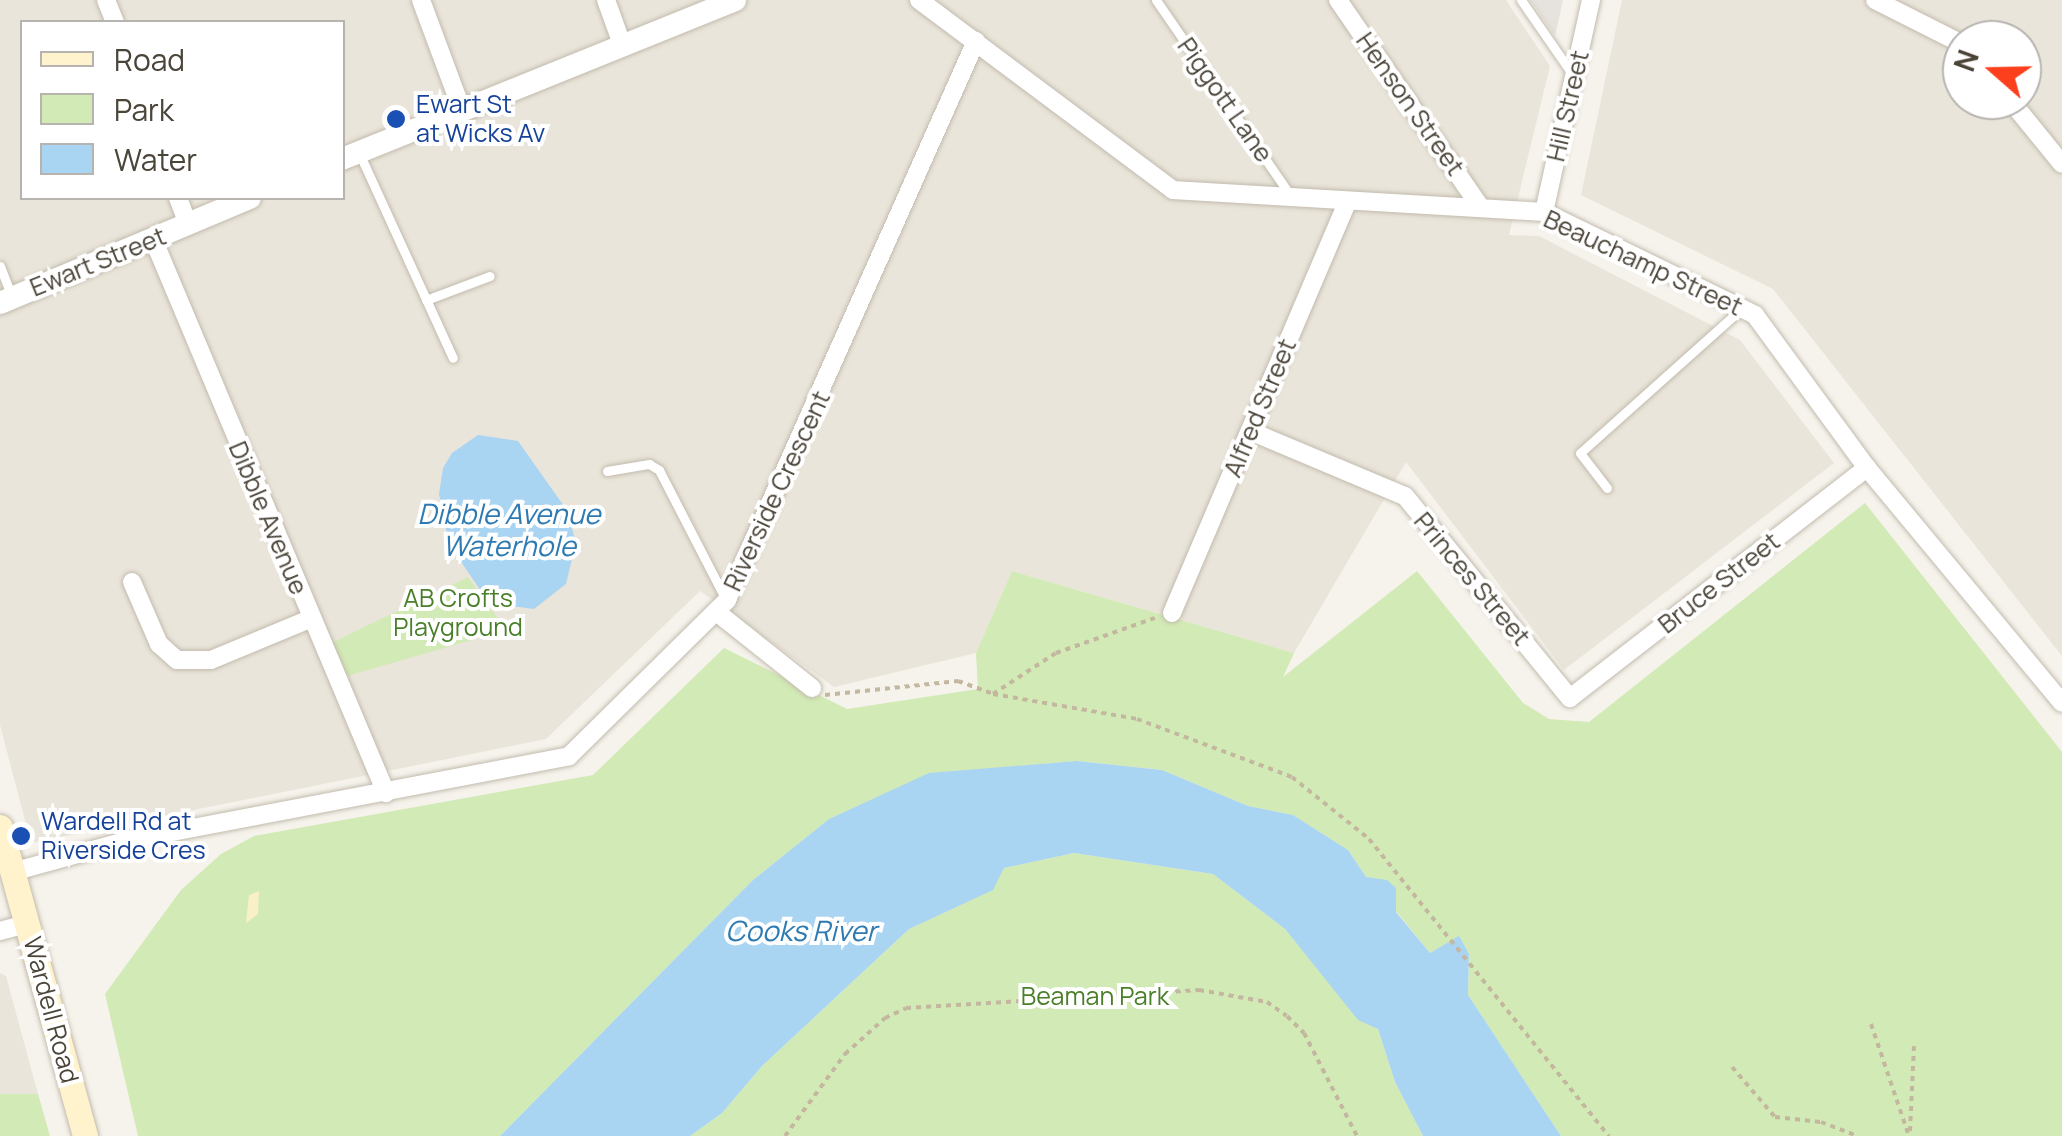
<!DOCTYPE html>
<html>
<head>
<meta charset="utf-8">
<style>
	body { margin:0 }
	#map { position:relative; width:2062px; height:1136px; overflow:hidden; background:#f6f3ec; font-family:Manrope,sans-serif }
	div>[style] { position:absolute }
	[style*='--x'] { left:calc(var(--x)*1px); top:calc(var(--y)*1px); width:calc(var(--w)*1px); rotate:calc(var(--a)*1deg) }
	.residential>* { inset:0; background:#eae5da }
	.industrial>* { inset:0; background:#e6e2dd }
	.green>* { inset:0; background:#d2eab5 }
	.sand>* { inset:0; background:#f9efc9 }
	.water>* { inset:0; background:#a9d4f2 }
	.path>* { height:4px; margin-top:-2px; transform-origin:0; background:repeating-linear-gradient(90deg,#c4b79f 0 5px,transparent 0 10px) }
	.roads { filter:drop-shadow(0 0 2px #c2bbae) drop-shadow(0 0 2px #c2bbae) }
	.service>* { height:9px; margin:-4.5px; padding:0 4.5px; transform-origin:4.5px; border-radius:4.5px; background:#fff }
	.minor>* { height:18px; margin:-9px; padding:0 9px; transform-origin:9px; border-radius:9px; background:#fff }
	.tertiary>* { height:22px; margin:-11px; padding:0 11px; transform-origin:11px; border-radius:11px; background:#fff }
	.secondary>* { height:25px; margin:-12.5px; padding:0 12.5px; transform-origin:12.5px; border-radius:12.5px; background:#fff3cd }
	.dots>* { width:28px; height:28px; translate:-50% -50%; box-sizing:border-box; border:5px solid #fff; border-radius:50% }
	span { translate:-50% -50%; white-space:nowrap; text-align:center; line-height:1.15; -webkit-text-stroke:8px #fff; paint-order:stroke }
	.street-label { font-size:25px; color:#4b4439 }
	.transit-label { font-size:25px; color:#164399 }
	.left { translate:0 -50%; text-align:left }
	.park-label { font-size:25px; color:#4a7f2a }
	.water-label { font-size:28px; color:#2e7ab2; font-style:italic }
	.legend { position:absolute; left:20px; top:20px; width:325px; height:180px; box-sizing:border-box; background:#fff; border:2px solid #b7b4b0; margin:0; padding:12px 18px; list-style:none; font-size:30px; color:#4b4439 }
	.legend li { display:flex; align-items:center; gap:20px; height:50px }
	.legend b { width:50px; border:2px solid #b7b4b0 }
	.north { position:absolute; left:1942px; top:20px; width:100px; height:100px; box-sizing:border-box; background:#fff; border:2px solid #b7b4b0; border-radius:50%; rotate:290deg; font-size:28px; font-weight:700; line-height:40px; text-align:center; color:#4b4439 }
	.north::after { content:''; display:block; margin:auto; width:35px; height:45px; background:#fc3f1d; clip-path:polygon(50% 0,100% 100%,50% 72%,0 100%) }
</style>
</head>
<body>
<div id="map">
	<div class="residential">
		<i style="clip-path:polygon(evenodd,0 0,1506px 0,1550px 66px,1509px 235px,1539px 236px,1740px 340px,1834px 463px,1564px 670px,1406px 462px,1294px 653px,1012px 571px,976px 653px,834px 687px,700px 591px,546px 739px,31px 843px,0 725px,0 0,22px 22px,342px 22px,342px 198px,22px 198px,22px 22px)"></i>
		<i style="clip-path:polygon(evenodd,1622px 0,2062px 0,2062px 656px,1773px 289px,1581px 195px,1622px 0,1962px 40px,2022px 40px,2022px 100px,1962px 100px,1962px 40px)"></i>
		<i style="clip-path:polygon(0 973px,6px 976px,38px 1094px,0 1094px)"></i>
	</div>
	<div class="industrial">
		<i style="clip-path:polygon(1530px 0,1563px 0,1555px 36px)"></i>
	</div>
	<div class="green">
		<i style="clip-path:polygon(1865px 503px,2062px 752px,2062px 1136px,1561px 1136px,1468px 995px,1469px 954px,1459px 937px,1430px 953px,1396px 911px,1396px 888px,1366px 877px,1348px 850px,1293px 815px,1248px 806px,1162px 770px,1077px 761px,929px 774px,829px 819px,753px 880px,500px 1136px,138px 1136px,105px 994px,181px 890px,221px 854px,254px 836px,593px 775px,724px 648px,847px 709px,978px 689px,976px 653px,1012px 571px,1294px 653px,1283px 677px,1417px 571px,1523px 703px,1549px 719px,1589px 722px)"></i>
		<i style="clip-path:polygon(468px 577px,506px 630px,337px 679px,323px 647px)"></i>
		<i style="clip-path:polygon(1074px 853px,1213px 874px,1285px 929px,1358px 1019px,1378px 1029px,1395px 1082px,1423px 1136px,690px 1136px,722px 1113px,762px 1066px,909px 929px,992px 890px,1004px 868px)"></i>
		<i style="clip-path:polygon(0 1094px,38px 1094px,50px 1136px,0 1136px)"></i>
	</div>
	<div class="sand">
		<i style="clip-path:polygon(259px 891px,258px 914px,246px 923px,249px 895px)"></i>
	</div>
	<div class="water">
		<i style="clip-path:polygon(478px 435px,518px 441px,566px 509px,576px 542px,566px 584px,534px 609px,489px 603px,449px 544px,439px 494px,443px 468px,452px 453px)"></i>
		<i style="clip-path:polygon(1077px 761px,1162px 770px,1248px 806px,1293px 815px,1348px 850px,1366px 877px,1387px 880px,1396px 888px,1396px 912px,1430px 953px,1459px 936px,1469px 954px,1468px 995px,1561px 1136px,1423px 1136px,1395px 1082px,1378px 1029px,1358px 1020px,1285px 929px,1213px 874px,1074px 853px,1004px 868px,993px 890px,909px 929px,762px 1066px,722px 1113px,690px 1136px,500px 1136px,753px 880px,829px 819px,929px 773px)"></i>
	</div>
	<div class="path">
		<i style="--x:993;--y:694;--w:75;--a:-33.1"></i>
		<i style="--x:1056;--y:653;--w:105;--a:-19.5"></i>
		<i style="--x:825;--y:695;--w:134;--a:-6"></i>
		<i style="--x:958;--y:681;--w:37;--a:20"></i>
		<i style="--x:993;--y:694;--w:146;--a:9.8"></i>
		<i style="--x:1137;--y:719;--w:165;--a:20.5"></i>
		<i style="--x:1292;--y:777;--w:99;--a:38.8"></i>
		<i style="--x:1369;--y:839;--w:382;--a:51.1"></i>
		<i style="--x:1871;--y:1024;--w:118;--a:71.3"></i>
		<i style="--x:1732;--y:1067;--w:66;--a:49.3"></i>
		<i style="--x:1775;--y:1117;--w:46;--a:6.2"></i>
		<i style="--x:1821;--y:1122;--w:40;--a:21"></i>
		<i style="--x:1910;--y:1131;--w:85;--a:-87.3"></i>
		<i style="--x:785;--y:1136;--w:102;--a:-53.8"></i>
		<i style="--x:845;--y:1054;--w:54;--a:-42"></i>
		<i style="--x:885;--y:1018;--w:23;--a:-25"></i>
		<i style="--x:906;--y:1008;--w:294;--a:-3.5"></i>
		<i style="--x:1199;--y:990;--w:69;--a:10"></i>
		<i style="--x:1267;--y:1002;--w:24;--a:35"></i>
		<i style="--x:1287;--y:1016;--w:24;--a:45"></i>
		<i style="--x:1304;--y:1033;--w:116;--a:62.8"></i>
	</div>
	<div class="roads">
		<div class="service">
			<i style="--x:1156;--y:0;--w:240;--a:55.5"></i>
			<i style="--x:1521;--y:0;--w:91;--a:55.3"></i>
			<i style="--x:360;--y:155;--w:223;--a:65.4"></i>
			<i style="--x:0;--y:266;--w:31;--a:69"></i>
			<i style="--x:426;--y:300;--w:68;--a:-20.6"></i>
			<i style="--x:607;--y:471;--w:43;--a:-9.5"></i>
			<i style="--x:649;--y:464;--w:12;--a:31"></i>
			<i style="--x:659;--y:470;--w:144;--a:62.7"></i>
			<i style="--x:1607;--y:488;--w:44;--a:-127.6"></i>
			<i style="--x:1580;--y:453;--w:217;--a:-41.8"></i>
		</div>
		<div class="minor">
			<i style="--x:106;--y:0;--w:24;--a:68"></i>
			<i style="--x:421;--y:0;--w:117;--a:69.6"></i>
			<i style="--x:606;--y:0;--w:50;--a:70.1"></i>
			<i style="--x:919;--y:0;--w:317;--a:36.8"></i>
			<i style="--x:1173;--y:190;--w:372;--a:3.4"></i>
			<i style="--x:1544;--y:212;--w:235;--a:26"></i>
			<i style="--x:1755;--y:315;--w:190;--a:53.8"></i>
			<i style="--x:1867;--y:468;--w:305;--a:50.3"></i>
			<i style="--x:1338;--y:0;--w:252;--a:55.5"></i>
			<i style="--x:1875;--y:0;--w:97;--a:26.8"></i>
			<i style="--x:2010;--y:100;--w:82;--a:50.9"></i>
			<i style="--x:178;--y:198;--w:28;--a:69"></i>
			<i style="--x:1544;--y:212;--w:217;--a:-77.5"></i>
			<i style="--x:154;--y:241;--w:599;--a:67.2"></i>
			<i style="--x:1250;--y:431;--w:168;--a:22.8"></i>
			<i style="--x:1405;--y:496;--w:261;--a:50.8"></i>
			<i style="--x:1570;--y:698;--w:376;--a:-37.8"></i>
			<i style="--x:132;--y:582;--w:68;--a:66.5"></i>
			<i style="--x:159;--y:644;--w:24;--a:42"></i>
			<i style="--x:177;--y:660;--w:34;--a:0"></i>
			<i style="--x:211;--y:660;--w:107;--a:-22.5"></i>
			<i style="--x:1172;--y:613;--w:446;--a:-66.9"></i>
			<i style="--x:719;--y:614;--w:119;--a:38.5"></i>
			<i style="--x:12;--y:872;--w:117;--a:-15.3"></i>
			<i style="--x:125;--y:841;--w:452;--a:-10.8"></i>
			<i style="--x:569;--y:756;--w:222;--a:-44.6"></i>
			<i style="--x:727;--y:600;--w:612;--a:-65.99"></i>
			<i style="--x:0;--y:931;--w:28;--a:-15"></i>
		</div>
		<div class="tertiary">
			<i style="--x:342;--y:159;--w:424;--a:-22"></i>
			<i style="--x:0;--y:303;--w:271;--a:-22.8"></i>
		</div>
		<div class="secondary">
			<i style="--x:0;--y:827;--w:320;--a:74.6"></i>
		</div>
	</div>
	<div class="dots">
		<i style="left:396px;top:119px;background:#1a4fb4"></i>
		<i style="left:21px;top:836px;background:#1a4fb4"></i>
	</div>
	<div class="street-label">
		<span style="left:1225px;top:100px;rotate:55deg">Piggott Lane</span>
		<span style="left:1410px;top:104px;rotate:55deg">Henson Street</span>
		<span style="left:1568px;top:106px;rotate:-77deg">Hill Street</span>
		<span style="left:98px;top:262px;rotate:-22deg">Ewart Street</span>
		<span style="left:1643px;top:263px;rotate:25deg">Beauchamp Street</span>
		<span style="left:1260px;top:408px;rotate:-67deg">Alfred Street</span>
		<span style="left:777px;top:491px;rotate:-65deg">Riverside Crescent</span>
		<span style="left:268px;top:518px;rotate:67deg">Dibble Avenue</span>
		<span style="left:1472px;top:579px;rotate:50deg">Princes Street</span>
		<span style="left:1719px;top:583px;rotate:-38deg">Bruce Street</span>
		<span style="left:51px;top:1010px;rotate:75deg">Wardell Road</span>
	</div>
	<div class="transit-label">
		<span class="left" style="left:416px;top:119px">Ewart St<br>at Wicks Av</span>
		<span class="left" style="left:41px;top:836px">Wardell Rd at<br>Riverside Cres</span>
	</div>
	<div class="park-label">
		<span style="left:458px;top:613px">AB Crofts<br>Playground</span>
		<span style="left:1095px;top:996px">Beaman Park</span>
	</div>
	<div class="water-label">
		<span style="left:509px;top:529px">Dibble Avenue<br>Waterhole</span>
		<span style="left:801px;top:930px">Cooks River</span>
	</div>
	<ul class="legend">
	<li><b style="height:12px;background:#fff3cd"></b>Road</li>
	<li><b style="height:28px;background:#d2eab5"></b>Park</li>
	<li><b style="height:28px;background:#a9d4f2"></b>Water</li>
	</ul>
	<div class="north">N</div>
</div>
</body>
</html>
